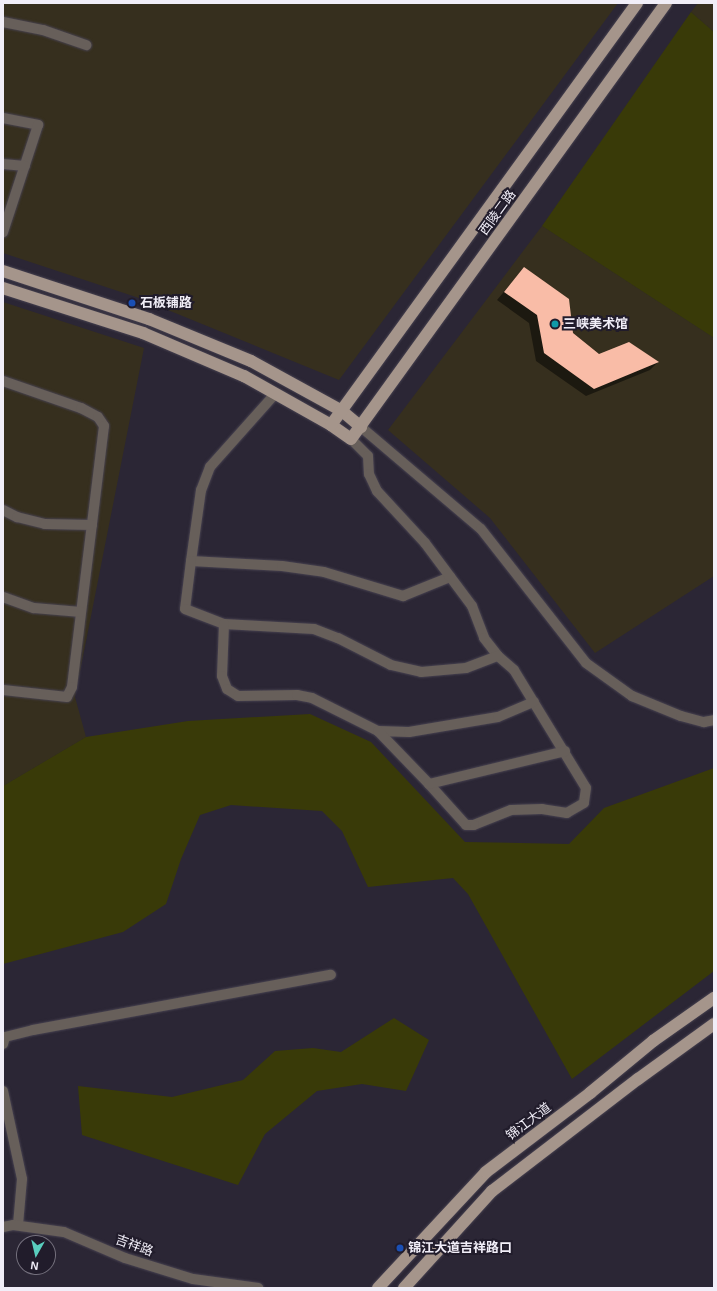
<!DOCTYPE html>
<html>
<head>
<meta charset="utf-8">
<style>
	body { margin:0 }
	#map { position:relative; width:717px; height:1291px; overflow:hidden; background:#2b2635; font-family:Arial,"Noto Sans SC",sans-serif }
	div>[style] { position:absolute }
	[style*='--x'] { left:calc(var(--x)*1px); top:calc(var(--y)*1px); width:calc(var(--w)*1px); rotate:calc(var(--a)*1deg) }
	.commercial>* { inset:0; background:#362f1e }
	.green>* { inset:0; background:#393a08 }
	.shadow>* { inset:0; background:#0007 }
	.building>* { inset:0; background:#f9bca7 }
	.roads { filter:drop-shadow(0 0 1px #474250) drop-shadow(0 0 1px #474250) }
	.minor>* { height:10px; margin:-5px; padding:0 5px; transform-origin:5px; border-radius:5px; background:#675f5a }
	.major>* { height:12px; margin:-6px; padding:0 6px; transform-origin:6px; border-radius:6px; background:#a5958b }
	.dots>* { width:11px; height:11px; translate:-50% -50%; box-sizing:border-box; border:2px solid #211c2b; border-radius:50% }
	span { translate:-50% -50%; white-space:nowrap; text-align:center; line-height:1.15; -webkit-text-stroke:4px #211c2b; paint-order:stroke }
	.street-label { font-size:13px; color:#f1eef8 }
	.poi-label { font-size:13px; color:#f1eef8; font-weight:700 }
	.left { translate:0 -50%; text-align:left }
	.frame { position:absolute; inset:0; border:4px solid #f1eef8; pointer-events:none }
	.north { position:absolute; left:16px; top:1235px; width:40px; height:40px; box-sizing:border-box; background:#211c2b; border:1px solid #74707d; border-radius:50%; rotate:188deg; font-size:11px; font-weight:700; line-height:16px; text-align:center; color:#f1eef8 }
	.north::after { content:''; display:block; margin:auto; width:14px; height:18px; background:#59cebe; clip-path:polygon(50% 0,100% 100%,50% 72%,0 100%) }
</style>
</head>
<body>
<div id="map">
	<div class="commercial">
		<i style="clip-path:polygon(3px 3px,618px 3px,339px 380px,136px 297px,3px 253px)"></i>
		<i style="clip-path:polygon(698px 3px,714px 3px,714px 32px,691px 12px)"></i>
		<i style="clip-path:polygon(542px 226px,714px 338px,714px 576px,595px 653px,490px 518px,388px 430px)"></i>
		<i style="clip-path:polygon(3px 302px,144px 348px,75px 697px,86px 737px,3px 786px)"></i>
	</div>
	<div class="green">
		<i style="clip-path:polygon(691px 12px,714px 32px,714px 338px,542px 226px)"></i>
		<i style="clip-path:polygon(310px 714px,371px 742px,465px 842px,569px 844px,604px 808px,714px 768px,714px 971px,572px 1079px,468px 894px,453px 878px,368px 887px,342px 831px,322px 811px,231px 805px,200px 815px,181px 859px,166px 904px,123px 932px,3px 964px,3px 786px,86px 737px,188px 721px)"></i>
		<i style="clip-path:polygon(394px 1018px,429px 1040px,406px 1091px,362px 1084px,317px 1091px,265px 1134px,238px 1185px,82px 1135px,78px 1086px,172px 1097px,243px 1080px,275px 1051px,313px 1048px,341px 1052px)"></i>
	</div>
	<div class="shadow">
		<i style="clip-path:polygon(524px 268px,572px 334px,599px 355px,658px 362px,650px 370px,586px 396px,536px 361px,529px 323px,497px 300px)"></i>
	</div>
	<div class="building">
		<i style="clip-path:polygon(524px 267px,569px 299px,573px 333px,599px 354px,629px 342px,659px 362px,594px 389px,544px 353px,537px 315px,504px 292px)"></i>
	</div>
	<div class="roads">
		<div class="minor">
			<i style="--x:3;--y:22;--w:41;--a:11.3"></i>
			<i style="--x:43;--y:30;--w:46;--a:19.2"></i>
			<i style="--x:3;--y:118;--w:36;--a:11"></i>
			<i style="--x:38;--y:125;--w:113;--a:108.1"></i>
			<i style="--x:3;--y:164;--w:22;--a:5"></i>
			<i style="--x:3;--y:381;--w:83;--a:19.1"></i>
			<i style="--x:81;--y:408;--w:19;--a:28"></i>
			<i style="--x:98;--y:417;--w:11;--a:56"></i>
			<i style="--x:104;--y:426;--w:263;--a:97"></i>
			<i style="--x:72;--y:687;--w:11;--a:117"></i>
			<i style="--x:67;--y:697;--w:64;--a:-173.8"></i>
			<i style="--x:275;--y:394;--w:98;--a:131.7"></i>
			<i style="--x:210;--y:467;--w:25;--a:111"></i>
			<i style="--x:201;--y:490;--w:72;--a:98"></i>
			<i style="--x:191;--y:561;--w:91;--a:3.1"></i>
			<i style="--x:282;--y:566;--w:42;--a:8.1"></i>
			<i style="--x:324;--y:572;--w:83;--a:16.9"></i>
			<i style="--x:403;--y:596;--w:51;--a:-22"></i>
			<i style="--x:361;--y:427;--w:157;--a:40.4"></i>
			<i style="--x:481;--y:529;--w:170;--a:51.9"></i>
			<i style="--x:586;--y:663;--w:57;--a:35.7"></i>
			<i style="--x:632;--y:696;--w:53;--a:22.2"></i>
			<i style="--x:681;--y:716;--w:24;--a:15"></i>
			<i style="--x:704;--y:722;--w:10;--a:-11"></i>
			<i style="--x:351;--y:439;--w:24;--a:45"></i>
			<i style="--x:368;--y:456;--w:18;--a:87"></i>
			<i style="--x:369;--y:474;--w:19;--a:65"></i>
			<i style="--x:377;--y:491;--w:71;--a:47.3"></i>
			<i style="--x:425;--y:543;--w:79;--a:53.3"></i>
			<i style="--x:472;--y:606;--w:34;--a:69"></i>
			<i style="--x:484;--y:638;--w:23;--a:52"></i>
			<i style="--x:498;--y:656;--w:21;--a:41"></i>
			<i style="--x:514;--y:670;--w:138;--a:58.6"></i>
			<i style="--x:586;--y:788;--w:15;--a:98"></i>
			<i style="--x:584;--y:803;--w:20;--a:150"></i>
			<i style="--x:567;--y:813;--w:25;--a:-171"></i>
			<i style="--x:542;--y:809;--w:31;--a:178"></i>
			<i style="--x:511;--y:810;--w:40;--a:158"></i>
			<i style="--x:474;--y:825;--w:8;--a:180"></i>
			<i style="--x:466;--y:825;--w:55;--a:-132.1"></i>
			<i style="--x:3;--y:510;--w:16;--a:27"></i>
			<i style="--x:17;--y:517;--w:29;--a:14"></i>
			<i style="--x:45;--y:524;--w:47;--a:1.2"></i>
			<i style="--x:191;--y:561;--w:48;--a:97.1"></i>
			<i style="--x:185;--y:609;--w:42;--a:21"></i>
			<i style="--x:224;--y:624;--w:90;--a:3.2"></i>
			<i style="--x:314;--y:629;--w:26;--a:21"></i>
			<i style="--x:338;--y:638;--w:59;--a:27"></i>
			<i style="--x:391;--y:665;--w:31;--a:13"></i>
			<i style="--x:421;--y:672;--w:45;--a:-5.1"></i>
			<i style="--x:466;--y:668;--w:34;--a:-21"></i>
			<i style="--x:3;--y:597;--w:33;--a:20"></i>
			<i style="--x:34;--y:608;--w:47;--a:4.9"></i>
			<i style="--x:224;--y:624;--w:52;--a:92.2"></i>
			<i style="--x:222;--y:676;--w:14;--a:69"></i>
			<i style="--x:227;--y:689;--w:13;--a:32"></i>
			<i style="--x:238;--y:696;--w:59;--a:-1"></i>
			<i style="--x:297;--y:695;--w:15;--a:11"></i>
			<i style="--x:312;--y:698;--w:74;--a:26.6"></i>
			<i style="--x:378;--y:731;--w:31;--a:2"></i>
			<i style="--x:409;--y:732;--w:90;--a:-9.6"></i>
			<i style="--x:498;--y:717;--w:39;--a:-23"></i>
			<i style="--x:378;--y:731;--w:74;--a:46.1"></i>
			<i style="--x:429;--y:784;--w:140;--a:-13.6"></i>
			<i style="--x:3;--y:1044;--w:7;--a:-74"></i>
			<i style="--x:5;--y:1037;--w:29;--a:-14"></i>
			<i style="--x:33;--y:1030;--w:303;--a:-10.5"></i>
			<i style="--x:3;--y:1091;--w:90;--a:77.8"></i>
			<i style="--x:22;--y:1179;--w:46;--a:95"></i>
			<i style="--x:3;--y:1227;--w:10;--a:-11"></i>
			<i style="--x:13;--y:1225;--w:51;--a:7.8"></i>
			<i style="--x:64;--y:1232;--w:66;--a:23.1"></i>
			<i style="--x:125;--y:1258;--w:71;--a:17.2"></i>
			<i style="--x:193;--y:1279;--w:66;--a:7.9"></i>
		</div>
		<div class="major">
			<i style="--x:3;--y:271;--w:154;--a:18.2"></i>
			<i style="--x:149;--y:319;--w:110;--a:22.4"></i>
			<i style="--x:251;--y:361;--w:104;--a:28.8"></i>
			<i style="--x:342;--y:411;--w:25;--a:40"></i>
			<i style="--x:3;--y:288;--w:147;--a:17.8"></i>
			<i style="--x:143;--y:333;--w:110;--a:23.1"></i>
			<i style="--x:244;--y:376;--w:100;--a:29.4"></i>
			<i style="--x:331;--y:425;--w:24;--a:35"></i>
			<i style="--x:351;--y:439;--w:538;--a:-54.15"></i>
			<i style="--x:331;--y:425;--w:521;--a:-54.05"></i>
			<i style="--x:378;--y:1288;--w:158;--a:-47"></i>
			<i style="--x:486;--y:1172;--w:131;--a:-37.2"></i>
			<i style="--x:590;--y:1093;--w:82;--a:-39.5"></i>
			<i style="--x:653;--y:1041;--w:75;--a:-35.2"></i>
			<i style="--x:404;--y:1288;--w:131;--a:-47.8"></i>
			<i style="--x:492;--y:1191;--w:184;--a:-37.5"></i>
			<i style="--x:638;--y:1079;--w:94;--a:-35.9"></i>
		</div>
	</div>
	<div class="dots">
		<i style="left:132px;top:303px;background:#1a4fb4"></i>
		<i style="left:555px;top:324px;background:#0f9aa8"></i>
		<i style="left:400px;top:1248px;background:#1a4fb4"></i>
	</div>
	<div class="street-label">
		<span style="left:498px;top:213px;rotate:-54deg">西陵二路</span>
		<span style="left:529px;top:1122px;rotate:-37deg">锦江大道</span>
		<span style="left:134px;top:1246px;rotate:20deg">吉祥路</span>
	</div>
	<div class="poi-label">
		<span class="left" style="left:140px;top:303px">石板铺路</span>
		<span class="left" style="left:563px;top:324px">三峡美术馆</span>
		<span class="left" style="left:408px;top:1248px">锦江大道吉祥路口</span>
	</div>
	<div class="frame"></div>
	<div class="north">N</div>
</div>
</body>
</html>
